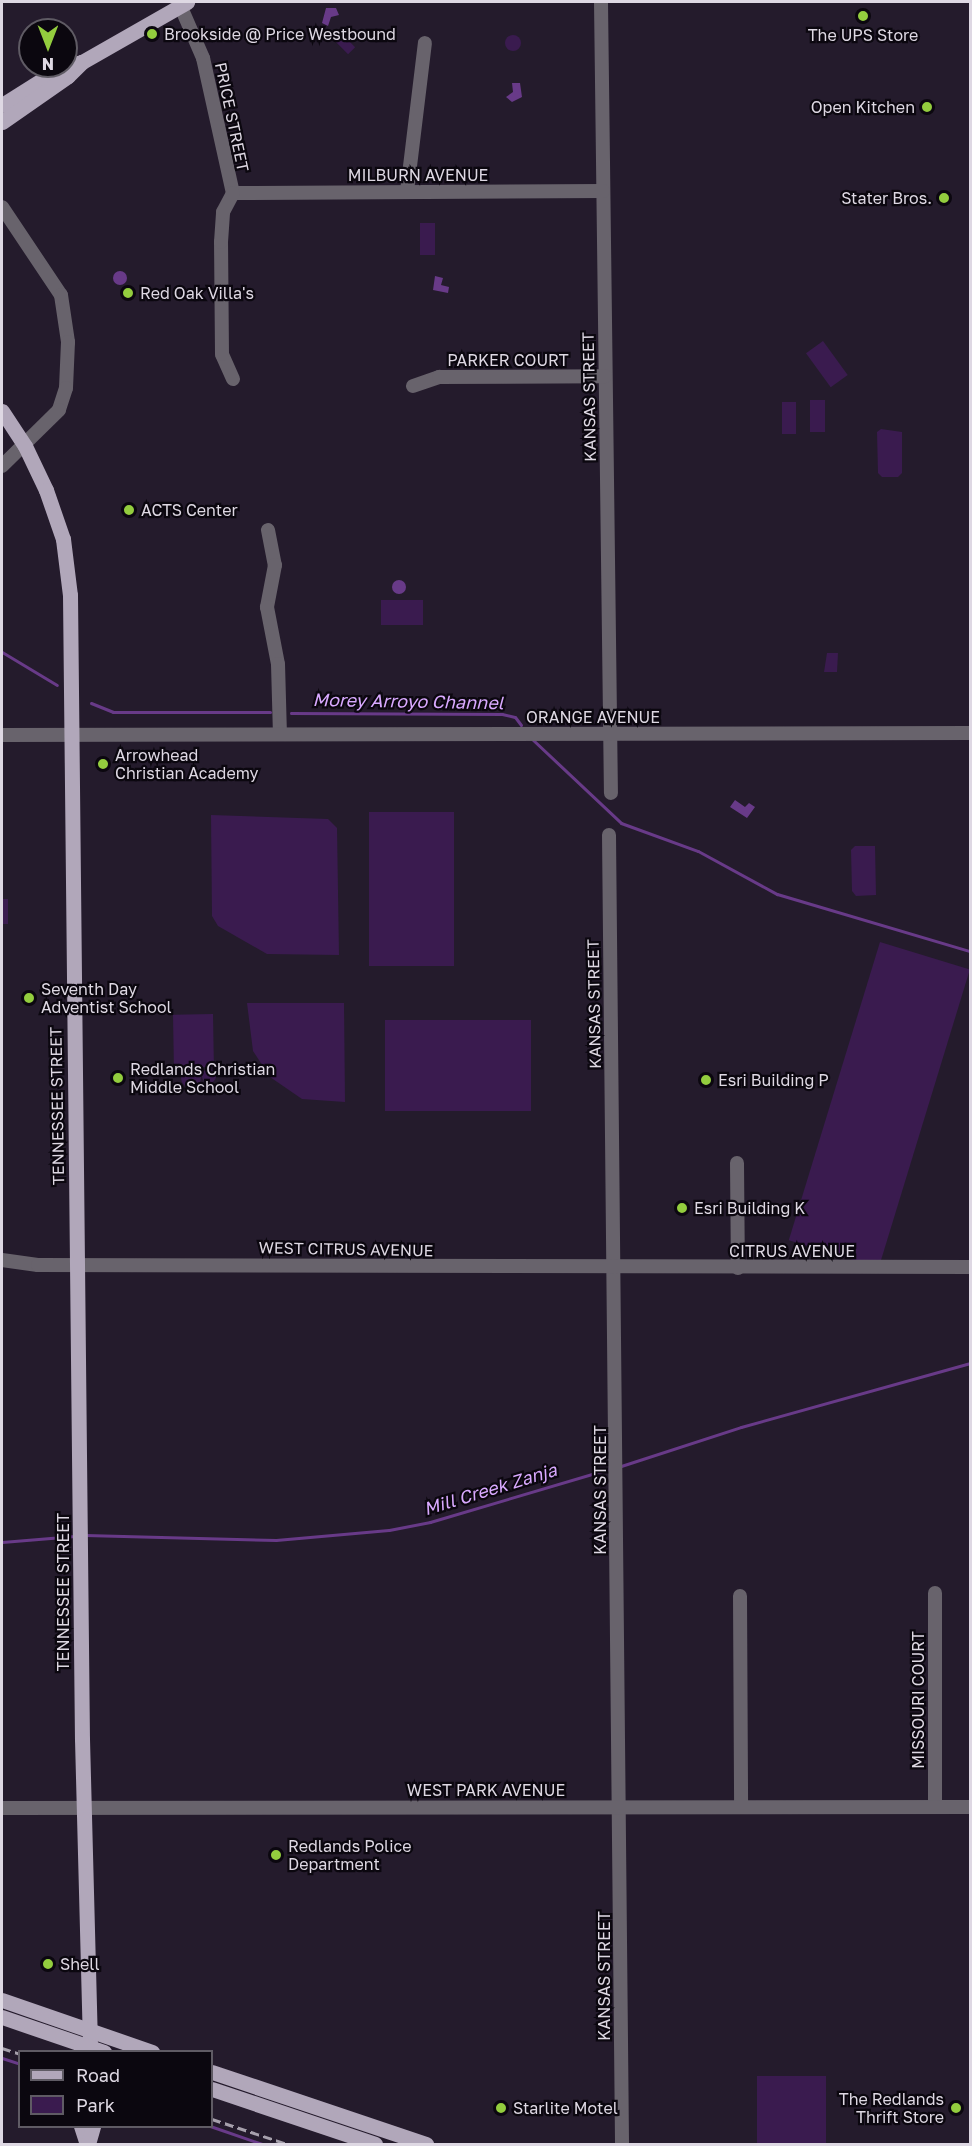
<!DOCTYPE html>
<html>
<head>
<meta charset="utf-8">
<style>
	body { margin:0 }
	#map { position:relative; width:972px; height:2146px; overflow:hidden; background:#241b2c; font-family:"Golos Text",sans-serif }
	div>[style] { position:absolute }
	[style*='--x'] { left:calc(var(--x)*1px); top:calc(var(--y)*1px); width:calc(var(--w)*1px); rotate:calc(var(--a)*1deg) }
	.green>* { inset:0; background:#3a1b4f; transform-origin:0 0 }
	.round { border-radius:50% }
	.water>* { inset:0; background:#683a88 }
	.stream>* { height:3px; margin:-1.5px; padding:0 1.5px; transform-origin:1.5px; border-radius:1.5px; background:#683a88 }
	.minor>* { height:14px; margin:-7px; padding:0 7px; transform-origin:7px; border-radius:7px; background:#68636c }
	.major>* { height:15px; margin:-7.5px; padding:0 7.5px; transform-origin:7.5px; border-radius:7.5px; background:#b1a7ba }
	.rail>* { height:3px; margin-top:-1.5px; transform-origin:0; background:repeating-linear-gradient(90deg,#a6a0ac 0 9px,transparent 0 13.5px) }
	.dots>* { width:16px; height:16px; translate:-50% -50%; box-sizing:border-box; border:3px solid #0b070f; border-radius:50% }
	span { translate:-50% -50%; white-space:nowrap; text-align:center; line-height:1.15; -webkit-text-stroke:4.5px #0b070f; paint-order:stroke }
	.poi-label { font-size:16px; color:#ded8e3 }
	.left { translate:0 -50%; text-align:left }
	.right { translate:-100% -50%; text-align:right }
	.street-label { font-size:16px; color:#ded8e3 }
	.water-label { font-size:18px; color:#d9a9ff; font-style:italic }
	.frame { position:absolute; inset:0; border:3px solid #ded8e3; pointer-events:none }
	.legend { position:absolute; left:18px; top:2050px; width:195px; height:78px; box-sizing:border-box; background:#0b070f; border:2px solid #5f5b64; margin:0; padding:8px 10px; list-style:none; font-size:18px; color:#ded8e3 }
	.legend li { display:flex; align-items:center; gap:12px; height:30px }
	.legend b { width:30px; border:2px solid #5f5b64 }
	.north { position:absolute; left:18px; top:18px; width:60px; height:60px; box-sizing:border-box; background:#0b070f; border:2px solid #5f5b64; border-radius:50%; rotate:180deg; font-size:16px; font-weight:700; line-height:24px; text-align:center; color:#ded8e3 }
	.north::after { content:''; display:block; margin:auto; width:21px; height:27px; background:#93cd3e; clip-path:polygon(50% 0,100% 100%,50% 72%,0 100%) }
</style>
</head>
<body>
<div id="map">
	<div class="green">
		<i style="left:341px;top:33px;width:20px;height:10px;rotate:45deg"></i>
		<i class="round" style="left:505px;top:35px;width:16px;height:16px"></i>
		<i style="left:420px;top:223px;width:15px;height:32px"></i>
		<i style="left:823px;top:341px;width:42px;height:21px;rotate:54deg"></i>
		<i style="left:810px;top:400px;width:15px;height:32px"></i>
		<i style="left:782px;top:402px;width:14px;height:32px"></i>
		<i style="clip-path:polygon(881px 429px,902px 432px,902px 473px,898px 477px,882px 477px,878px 473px,877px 432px)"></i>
		<i style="left:381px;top:600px;width:42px;height:25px"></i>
		<i style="clip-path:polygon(827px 653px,838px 653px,837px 672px,824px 672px)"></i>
		<i style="left:454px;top:812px;width:154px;height:85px;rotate:90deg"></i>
		<i style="clip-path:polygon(211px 815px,328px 819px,337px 828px,339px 955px,267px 954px,218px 926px,212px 916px)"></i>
		<i style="clip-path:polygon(855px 846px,875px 846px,876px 895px,856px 896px,852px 891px,851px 850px)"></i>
		<i style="left:2px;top:899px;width:6px;height:25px"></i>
		<i style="left:880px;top:942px;width:94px;height:312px;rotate:17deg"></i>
		<i style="clip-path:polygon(247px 1003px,344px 1003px,345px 1102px,302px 1099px,270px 1077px,253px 1051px)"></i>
		<i style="left:213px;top:1014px;width:53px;height:40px;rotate:89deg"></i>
		<i style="left:385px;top:1020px;width:146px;height:91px"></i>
		<i class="round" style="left:181px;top:1068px;width:20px;height:20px"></i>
		<i class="round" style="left:202px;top:1069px;width:14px;height:14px"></i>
		<i style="left:757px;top:2076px;width:69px;height:68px"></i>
	</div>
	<div class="water">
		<i style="clip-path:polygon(326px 8px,336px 8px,339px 15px,331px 17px,328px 26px,322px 23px)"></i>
		<i style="clip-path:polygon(512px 83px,520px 83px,522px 97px,512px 102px,506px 97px,513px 92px)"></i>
		<i class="round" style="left:113px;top:271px;width:14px;height:14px"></i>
		<i style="clip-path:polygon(435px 276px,443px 278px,441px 285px,449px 287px,448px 293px,433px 290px)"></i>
		<i class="round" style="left:392px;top:580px;width:14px;height:14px"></i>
		<i style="clip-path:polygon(735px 800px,745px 807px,749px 803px,755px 807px,747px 818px,730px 807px)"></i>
	</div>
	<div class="stream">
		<i style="--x:2;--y:652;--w:64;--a:31"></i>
		<i style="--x:91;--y:703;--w:24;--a:22"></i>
		<i style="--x:113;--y:712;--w:157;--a:0"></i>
		<i style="--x:291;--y:713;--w:211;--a:0.3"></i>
		<i style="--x:502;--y:714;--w:13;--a:13"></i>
		<i style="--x:515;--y:717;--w:10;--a:53"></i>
		<i style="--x:532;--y:739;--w:122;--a:43.3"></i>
		<i style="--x:621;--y:823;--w:82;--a:20"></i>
		<i style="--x:698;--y:851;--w:90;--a:28.6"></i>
		<i style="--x:777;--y:894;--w:201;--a:16.5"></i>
		<i style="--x:618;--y:1467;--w:129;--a:-18"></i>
		<i style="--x:741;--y:1427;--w:238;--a:-15.6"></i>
		<i style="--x:85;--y:1535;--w:191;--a:1.5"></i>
		<i style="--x:276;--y:1540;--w:113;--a:-5.1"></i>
		<i style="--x:389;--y:1530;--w:42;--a:-11"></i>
		<i style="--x:430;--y:1522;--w:190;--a:-16.5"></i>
		<i style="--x:2;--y:1542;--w:73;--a:-4.7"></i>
		<i style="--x:2;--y:2058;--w:19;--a:18"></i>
		<i style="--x:210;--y:2126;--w:55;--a:19.1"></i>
	</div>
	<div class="minor">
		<i style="--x:601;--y:2;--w:791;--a:89.28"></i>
		<i style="--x:180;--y:5;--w:58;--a:66.5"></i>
		<i style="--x:203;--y:58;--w:138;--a:77.5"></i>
		<i style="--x:407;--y:191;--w:149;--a:-83.1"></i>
		<i style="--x:233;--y:193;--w:370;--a:-0.3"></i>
		<i style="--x:2;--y:207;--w:106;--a:56.2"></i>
		<i style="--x:61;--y:295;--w:48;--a:81.5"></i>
		<i style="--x:68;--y:342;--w:46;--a:92.5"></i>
		<i style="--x:66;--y:388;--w:23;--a:108"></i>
		<i style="--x:59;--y:410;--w:80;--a:135.5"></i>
		<i style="--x:233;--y:379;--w:27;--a:-114"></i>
		<i style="--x:222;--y:354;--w:112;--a:-90.5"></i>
		<i style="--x:221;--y:242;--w:30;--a:-86"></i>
		<i style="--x:223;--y:212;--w:21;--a:-62"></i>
		<i style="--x:413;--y:386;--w:28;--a:-19"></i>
		<i style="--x:439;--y:377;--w:166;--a:-0.3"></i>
		<i style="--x:268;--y:530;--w:36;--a:79"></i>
		<i style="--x:275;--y:565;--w:43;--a:100.8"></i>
		<i style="--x:267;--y:607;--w:58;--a:79.1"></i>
		<i style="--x:278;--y:664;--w:70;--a:88.4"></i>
		<i style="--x:2;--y:735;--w:968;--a:-0.12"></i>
		<i style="--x:609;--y:835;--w:1309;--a:89.43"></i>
		<i style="--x:737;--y:1163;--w:105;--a:89.5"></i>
		<i style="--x:2;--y:1260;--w:36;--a:8"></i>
		<i style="--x:38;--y:1265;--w:932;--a:0.12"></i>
		<i style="--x:935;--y:1593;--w:214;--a:90"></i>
		<i style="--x:740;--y:1596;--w:210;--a:89.7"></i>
		<i style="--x:2;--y:1808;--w:968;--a:-0.06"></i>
	</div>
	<div class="major">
		<i style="--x:66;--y:66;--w:16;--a:-14"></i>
		<i style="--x:82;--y:62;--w:121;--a:-29.7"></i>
		<i style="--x:2;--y:105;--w:73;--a:-32.2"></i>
		<i style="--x:2;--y:122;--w:80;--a:-34.9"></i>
		<i style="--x:68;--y:76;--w:20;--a:-45"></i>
		<i style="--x:2;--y:411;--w:42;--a:56.7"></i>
		<i style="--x:25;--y:446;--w:49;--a:64.5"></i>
		<i style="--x:46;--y:490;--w:52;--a:70.9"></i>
		<i style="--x:63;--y:539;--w:56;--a:82.9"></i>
		<i style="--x:70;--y:595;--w:1144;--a:89.4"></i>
		<i style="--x:82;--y:1739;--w:313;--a:88.5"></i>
		<i style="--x:2;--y:2000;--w:159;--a:19.1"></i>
		<i style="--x:2;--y:2017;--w:108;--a:18.9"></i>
		<i style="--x:212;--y:2072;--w:226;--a:18.6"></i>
		<i style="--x:212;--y:2089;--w:172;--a:18.6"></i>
		<i style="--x:81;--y:2126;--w:19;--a:72"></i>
		<i style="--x:88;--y:2144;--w:19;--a:-74"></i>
	</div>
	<div class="rail">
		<i style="--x:2;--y:2048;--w:19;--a:18"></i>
		<i style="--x:212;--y:2119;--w:79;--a:18.4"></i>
	</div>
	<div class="dots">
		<i style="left:863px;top:16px;background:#93cd3e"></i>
		<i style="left:152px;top:34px;background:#93cd3e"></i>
		<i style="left:927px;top:107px;background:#93cd3e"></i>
		<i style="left:944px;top:198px;background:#93cd3e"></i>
		<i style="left:128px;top:293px;background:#93cd3e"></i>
		<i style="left:129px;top:510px;background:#93cd3e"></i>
		<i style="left:103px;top:764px;background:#93cd3e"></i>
		<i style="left:29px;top:998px;background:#93cd3e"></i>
		<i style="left:118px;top:1078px;background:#93cd3e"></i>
		<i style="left:706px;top:1080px;background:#93cd3e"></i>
		<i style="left:682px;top:1208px;background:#93cd3e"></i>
		<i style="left:276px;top:1855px;background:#93cd3e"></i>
		<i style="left:48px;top:1964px;background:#93cd3e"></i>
		<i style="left:501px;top:2108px;background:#93cd3e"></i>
		<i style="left:956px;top:2108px;background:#93cd3e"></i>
	</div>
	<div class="poi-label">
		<span class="left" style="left:164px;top:34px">Brookside @ Price Westbound</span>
		<span style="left:863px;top:35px">The UPS Store</span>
		<span class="right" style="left:915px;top:107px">Open Kitchen</span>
		<span class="right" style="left:932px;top:198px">Stater Bros.</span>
		<span class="left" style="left:140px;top:293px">Red Oak Villa's</span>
		<span class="left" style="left:141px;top:510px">ACTS Center</span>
		<span class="left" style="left:115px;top:764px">Arrowhead<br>Christian Academy</span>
		<span class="left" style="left:41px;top:998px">Seventh Day<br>Adventist School</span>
		<span class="left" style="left:130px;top:1078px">Redlands Christian<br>Middle School</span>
		<span class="left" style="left:718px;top:1080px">Esri Building P</span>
		<span class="left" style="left:694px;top:1208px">Esri Building K</span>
		<span class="left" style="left:288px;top:1855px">Redlands Police<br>Department</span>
		<span class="left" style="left:60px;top:1964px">Shell</span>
		<span class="right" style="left:944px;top:2108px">The Redlands<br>Thrift Store</span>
		<span class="left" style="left:513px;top:2108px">Starlite Motel</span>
	</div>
	<div class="street-label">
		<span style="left:232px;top:117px;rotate:78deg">PRICE STREET</span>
		<span style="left:418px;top:175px">MILBURN AVENUE</span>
		<span style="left:508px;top:360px">PARKER COURT</span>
		<span style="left:589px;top:397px;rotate:-91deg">KANSAS STREET</span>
		<span style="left:593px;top:717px">ORANGE AVENUE</span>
		<span style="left:594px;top:1004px;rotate:-91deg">KANSAS STREET</span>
		<span style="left:57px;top:1106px;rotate:-91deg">TENNESSEE STREET</span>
		<span style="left:346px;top:1249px;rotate:1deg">WEST CITRUS AVENUE</span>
		<span style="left:792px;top:1251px">CITRUS AVENUE</span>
		<span style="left:600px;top:1490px;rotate:-90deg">KANSAS STREET</span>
		<span style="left:63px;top:1592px;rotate:-90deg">TENNESSEE STREET</span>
		<span style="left:918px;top:1700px;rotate:-90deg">MISSOURI COURT</span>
		<span style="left:486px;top:1790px">WEST PARK AVENUE</span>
		<span style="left:604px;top:1976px;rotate:-90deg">KANSAS STREET</span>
	</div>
	<div class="water-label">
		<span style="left:408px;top:701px;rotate:1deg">Morey Arroyo Channel</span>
		<span style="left:490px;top:1489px;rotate:-17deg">Mill Creek Zanja</span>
	</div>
	<div class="frame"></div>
	<ul class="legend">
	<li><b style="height:8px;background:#b1a7ba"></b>Road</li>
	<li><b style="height:16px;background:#3a1b4f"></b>Park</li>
	</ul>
	<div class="north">N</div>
</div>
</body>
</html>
